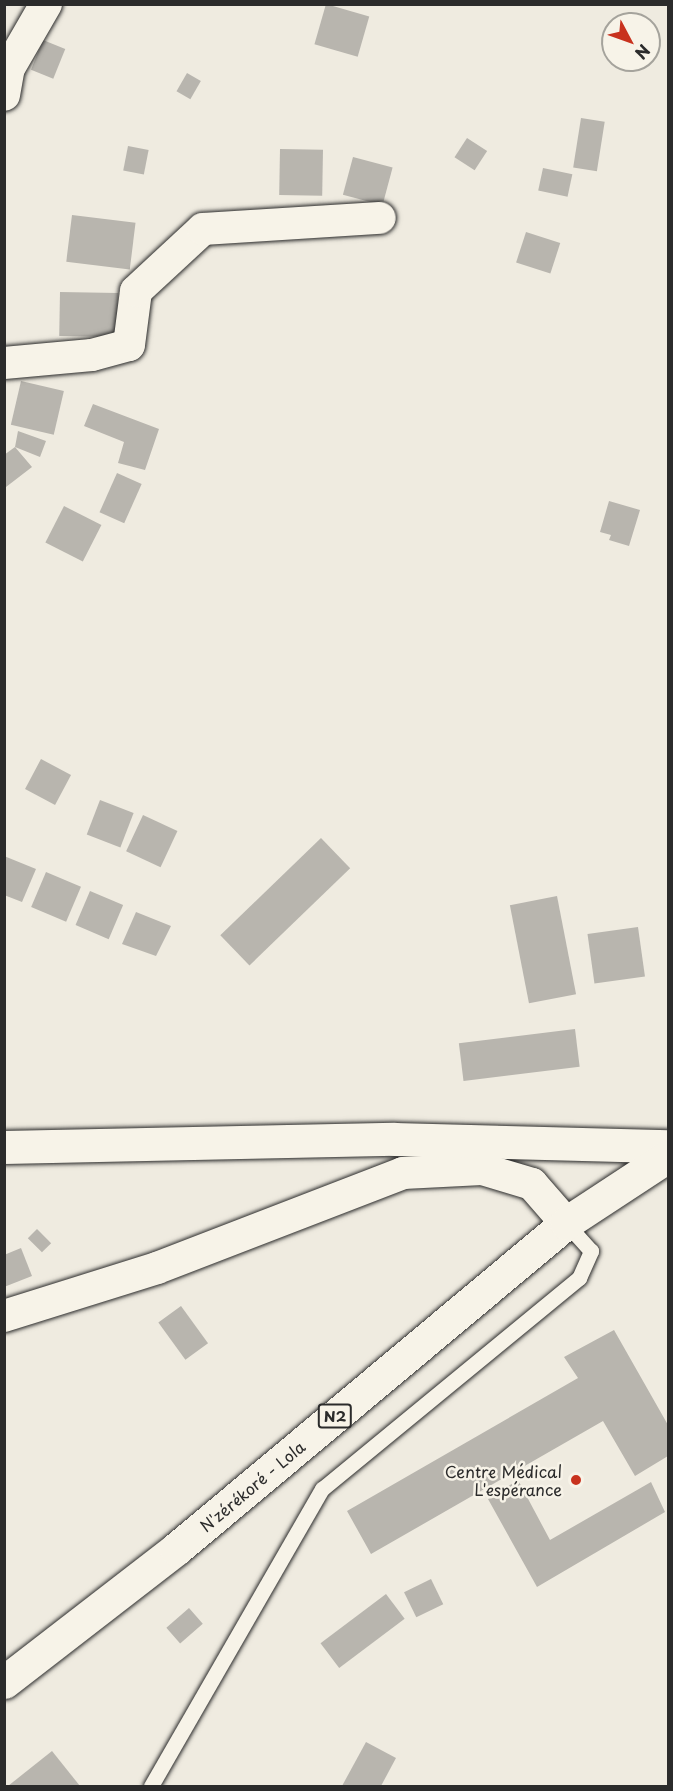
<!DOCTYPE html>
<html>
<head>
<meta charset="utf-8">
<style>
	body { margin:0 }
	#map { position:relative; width:673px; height:1791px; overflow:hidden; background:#efebe0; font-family:"Playpen Sans",sans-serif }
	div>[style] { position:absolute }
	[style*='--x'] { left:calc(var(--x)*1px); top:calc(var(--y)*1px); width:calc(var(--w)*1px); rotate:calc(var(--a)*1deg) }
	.building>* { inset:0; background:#b8b5ae; transform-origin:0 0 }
	.roads { filter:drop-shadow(0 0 2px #2b2b2b) drop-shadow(0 0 2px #2b2b2b) }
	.service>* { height:15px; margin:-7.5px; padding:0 7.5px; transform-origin:7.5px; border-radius:7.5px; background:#f7f3e8 }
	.minor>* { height:32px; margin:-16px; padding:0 16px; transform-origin:16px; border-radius:16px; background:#f7f3e8 }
	.secondary>* { height:33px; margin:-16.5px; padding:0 16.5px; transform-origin:16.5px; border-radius:16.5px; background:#f7f3e8 }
	.trunk>* { height:33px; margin:-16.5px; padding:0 16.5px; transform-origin:16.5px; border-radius:16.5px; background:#f7f3e8 }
	.dots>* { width:16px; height:16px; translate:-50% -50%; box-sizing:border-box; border:3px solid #f7f3e8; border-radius:50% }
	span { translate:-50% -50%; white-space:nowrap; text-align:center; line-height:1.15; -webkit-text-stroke:5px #f7f3e8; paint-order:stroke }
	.shield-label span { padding:2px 4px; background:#f7f3e8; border:2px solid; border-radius:4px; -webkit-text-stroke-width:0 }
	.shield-label { font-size:15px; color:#2b2b2b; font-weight:700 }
	.poi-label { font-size:16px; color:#2b2b2b }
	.right { translate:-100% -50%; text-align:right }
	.street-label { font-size:16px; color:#2b2b2b }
	.frame { position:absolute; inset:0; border:6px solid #2b2b2b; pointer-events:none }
	.north { position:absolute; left:601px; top:12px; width:60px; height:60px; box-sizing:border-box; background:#f7f3e8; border:2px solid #a5a39c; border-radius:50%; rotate:131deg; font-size:16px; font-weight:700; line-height:24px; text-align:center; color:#2b2b2b }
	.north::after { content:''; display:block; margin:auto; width:21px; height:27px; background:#c8321e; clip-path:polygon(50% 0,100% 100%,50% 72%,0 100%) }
</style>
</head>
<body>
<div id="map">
	<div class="building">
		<i style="left:326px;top:4px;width:45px;height:42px;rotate:16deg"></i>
		<i style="left:43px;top:40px;width:24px;height:32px;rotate:22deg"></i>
		<i style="left:187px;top:73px;width:16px;height:21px;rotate:30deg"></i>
		<i style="left:581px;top:118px;width:24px;height:50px;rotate:9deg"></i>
		<i style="left:467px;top:138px;width:24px;height:23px;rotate:33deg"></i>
		<i style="left:128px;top:146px;width:21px;height:25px;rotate:11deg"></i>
		<i style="left:280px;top:149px;width:43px;height:46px;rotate:1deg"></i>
		<i style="left:353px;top:157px;width:41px;height:39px;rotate:15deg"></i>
		<i style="left:543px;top:168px;width:30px;height:23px;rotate:12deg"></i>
		<i style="left:72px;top:215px;width:64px;height:47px;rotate:7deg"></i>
		<i style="left:526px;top:232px;width:36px;height:32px;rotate:18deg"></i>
		<i style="left:60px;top:292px;width:58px;height:44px;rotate:1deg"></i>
		<i style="left:21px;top:381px;width:44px;height:45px;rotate:13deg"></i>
		<i style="clip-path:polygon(93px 404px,159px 429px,145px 470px,118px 463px,124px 442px,84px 426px)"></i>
		<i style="clip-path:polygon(18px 431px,46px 441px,40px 457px,15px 447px,32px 467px,6px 487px,4px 455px,15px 447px)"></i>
		<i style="left:117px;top:473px;width:27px;height:43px;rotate:24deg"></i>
		<i style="clip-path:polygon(609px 501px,640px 510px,629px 546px,609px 540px,611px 535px,600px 532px)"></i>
		<i style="left:64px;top:506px;width:42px;height:41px;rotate:27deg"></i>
		<i style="left:41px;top:759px;width:34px;height:34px;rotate:28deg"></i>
		<i style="left:100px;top:800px;width:36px;height:37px;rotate:21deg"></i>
		<i style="left:143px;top:815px;width:38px;height:40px;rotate:25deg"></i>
		<i style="left:321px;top:838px;width:42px;height:140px;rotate:46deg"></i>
		<i style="clip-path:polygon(4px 856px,36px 869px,22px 902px,4px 895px)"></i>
		<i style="left:46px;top:872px;width:38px;height:38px;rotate:23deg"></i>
		<i style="left:90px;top:891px;width:36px;height:37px;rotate:23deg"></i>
		<i style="left:557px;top:896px;width:100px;height:48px;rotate:79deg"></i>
		<i style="clip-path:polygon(136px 912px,171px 926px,156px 956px,122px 944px)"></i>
		<i style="left:638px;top:927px;width:50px;height:51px;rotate:82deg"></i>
		<i style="left:575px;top:1029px;width:38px;height:117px;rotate:83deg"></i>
		<i style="left:37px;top:1229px;width:20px;height:13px;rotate:45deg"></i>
		<i style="clip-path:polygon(21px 1248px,32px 1276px,4px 1287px,4px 1255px)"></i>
		<i style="left:181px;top:1306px;width:46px;height:28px;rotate:54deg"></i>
		<i style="clip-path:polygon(614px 1330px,668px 1425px,668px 1456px,635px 1476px,603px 1421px,371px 1554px,347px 1511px,578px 1378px,564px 1357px)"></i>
		<i style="clip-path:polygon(518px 1480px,550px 1540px,651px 1482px,665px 1512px,537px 1587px,488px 1499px)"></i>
		<i style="left:431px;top:1579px;width:28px;height:30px;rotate:64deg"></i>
		<i style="left:386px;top:1594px;width:31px;height:82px;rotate:53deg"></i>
		<i style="left:189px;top:1608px;width:21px;height:30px;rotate:49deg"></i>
		<i style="clip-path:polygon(366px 1742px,396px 1758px,381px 1786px,342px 1786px)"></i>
		<i style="clip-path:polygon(52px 1751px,80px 1786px,8px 1786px)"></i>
	</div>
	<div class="roads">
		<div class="service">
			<i style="--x:151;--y:1786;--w:343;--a:-60.1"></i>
			<i style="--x:322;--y:1489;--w:333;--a:-39.4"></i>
			<i style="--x:579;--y:1278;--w:30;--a:-66"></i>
			<i style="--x:591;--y:1251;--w:38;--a:-132"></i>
		</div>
		<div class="minor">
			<i style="--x:4;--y:95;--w:27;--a:-80"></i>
			<i style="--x:9;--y:68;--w:74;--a:-60"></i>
			<i style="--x:4;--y:363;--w:88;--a:-5.2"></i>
			<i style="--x:92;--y:355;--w:38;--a:-15"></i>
			<i style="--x:129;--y:345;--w:54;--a:-82.6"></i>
			<i style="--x:136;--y:291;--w:91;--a:-42.8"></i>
			<i style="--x:203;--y:229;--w:177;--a:-3.6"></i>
			<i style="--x:4;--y:1316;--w:160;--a:-17.4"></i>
			<i style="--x:157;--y:1268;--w:264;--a:-21.1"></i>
			<i style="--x:403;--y:1173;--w:79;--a:-2.9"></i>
			<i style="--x:482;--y:1169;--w:52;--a:16.7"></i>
			<i style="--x:532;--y:1184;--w:52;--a:48.9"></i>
		</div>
		<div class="secondary">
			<i style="--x:4;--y:1147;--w:390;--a:-1.2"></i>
			<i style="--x:394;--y:1139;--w:274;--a:1.5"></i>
		</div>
		<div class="trunk">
			<i style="--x:4;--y:1682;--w:217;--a:-37.7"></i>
			<i style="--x:176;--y:1549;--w:508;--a:-39.89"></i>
			<i style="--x:566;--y:1223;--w:122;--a:-33.3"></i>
		</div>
	</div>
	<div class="dots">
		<i style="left:576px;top:1480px;background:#c8321e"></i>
	</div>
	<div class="shield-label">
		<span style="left:335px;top:1416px">N2</span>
	</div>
	<div class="poi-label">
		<span class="right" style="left:562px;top:1480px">Centre Médical<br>L'espérance</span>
	</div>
	<div class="street-label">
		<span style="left:252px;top:1486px;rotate:-40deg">N'zérékoré - Lola</span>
	</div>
	<div class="frame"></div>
	<div class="north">N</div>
</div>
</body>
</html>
